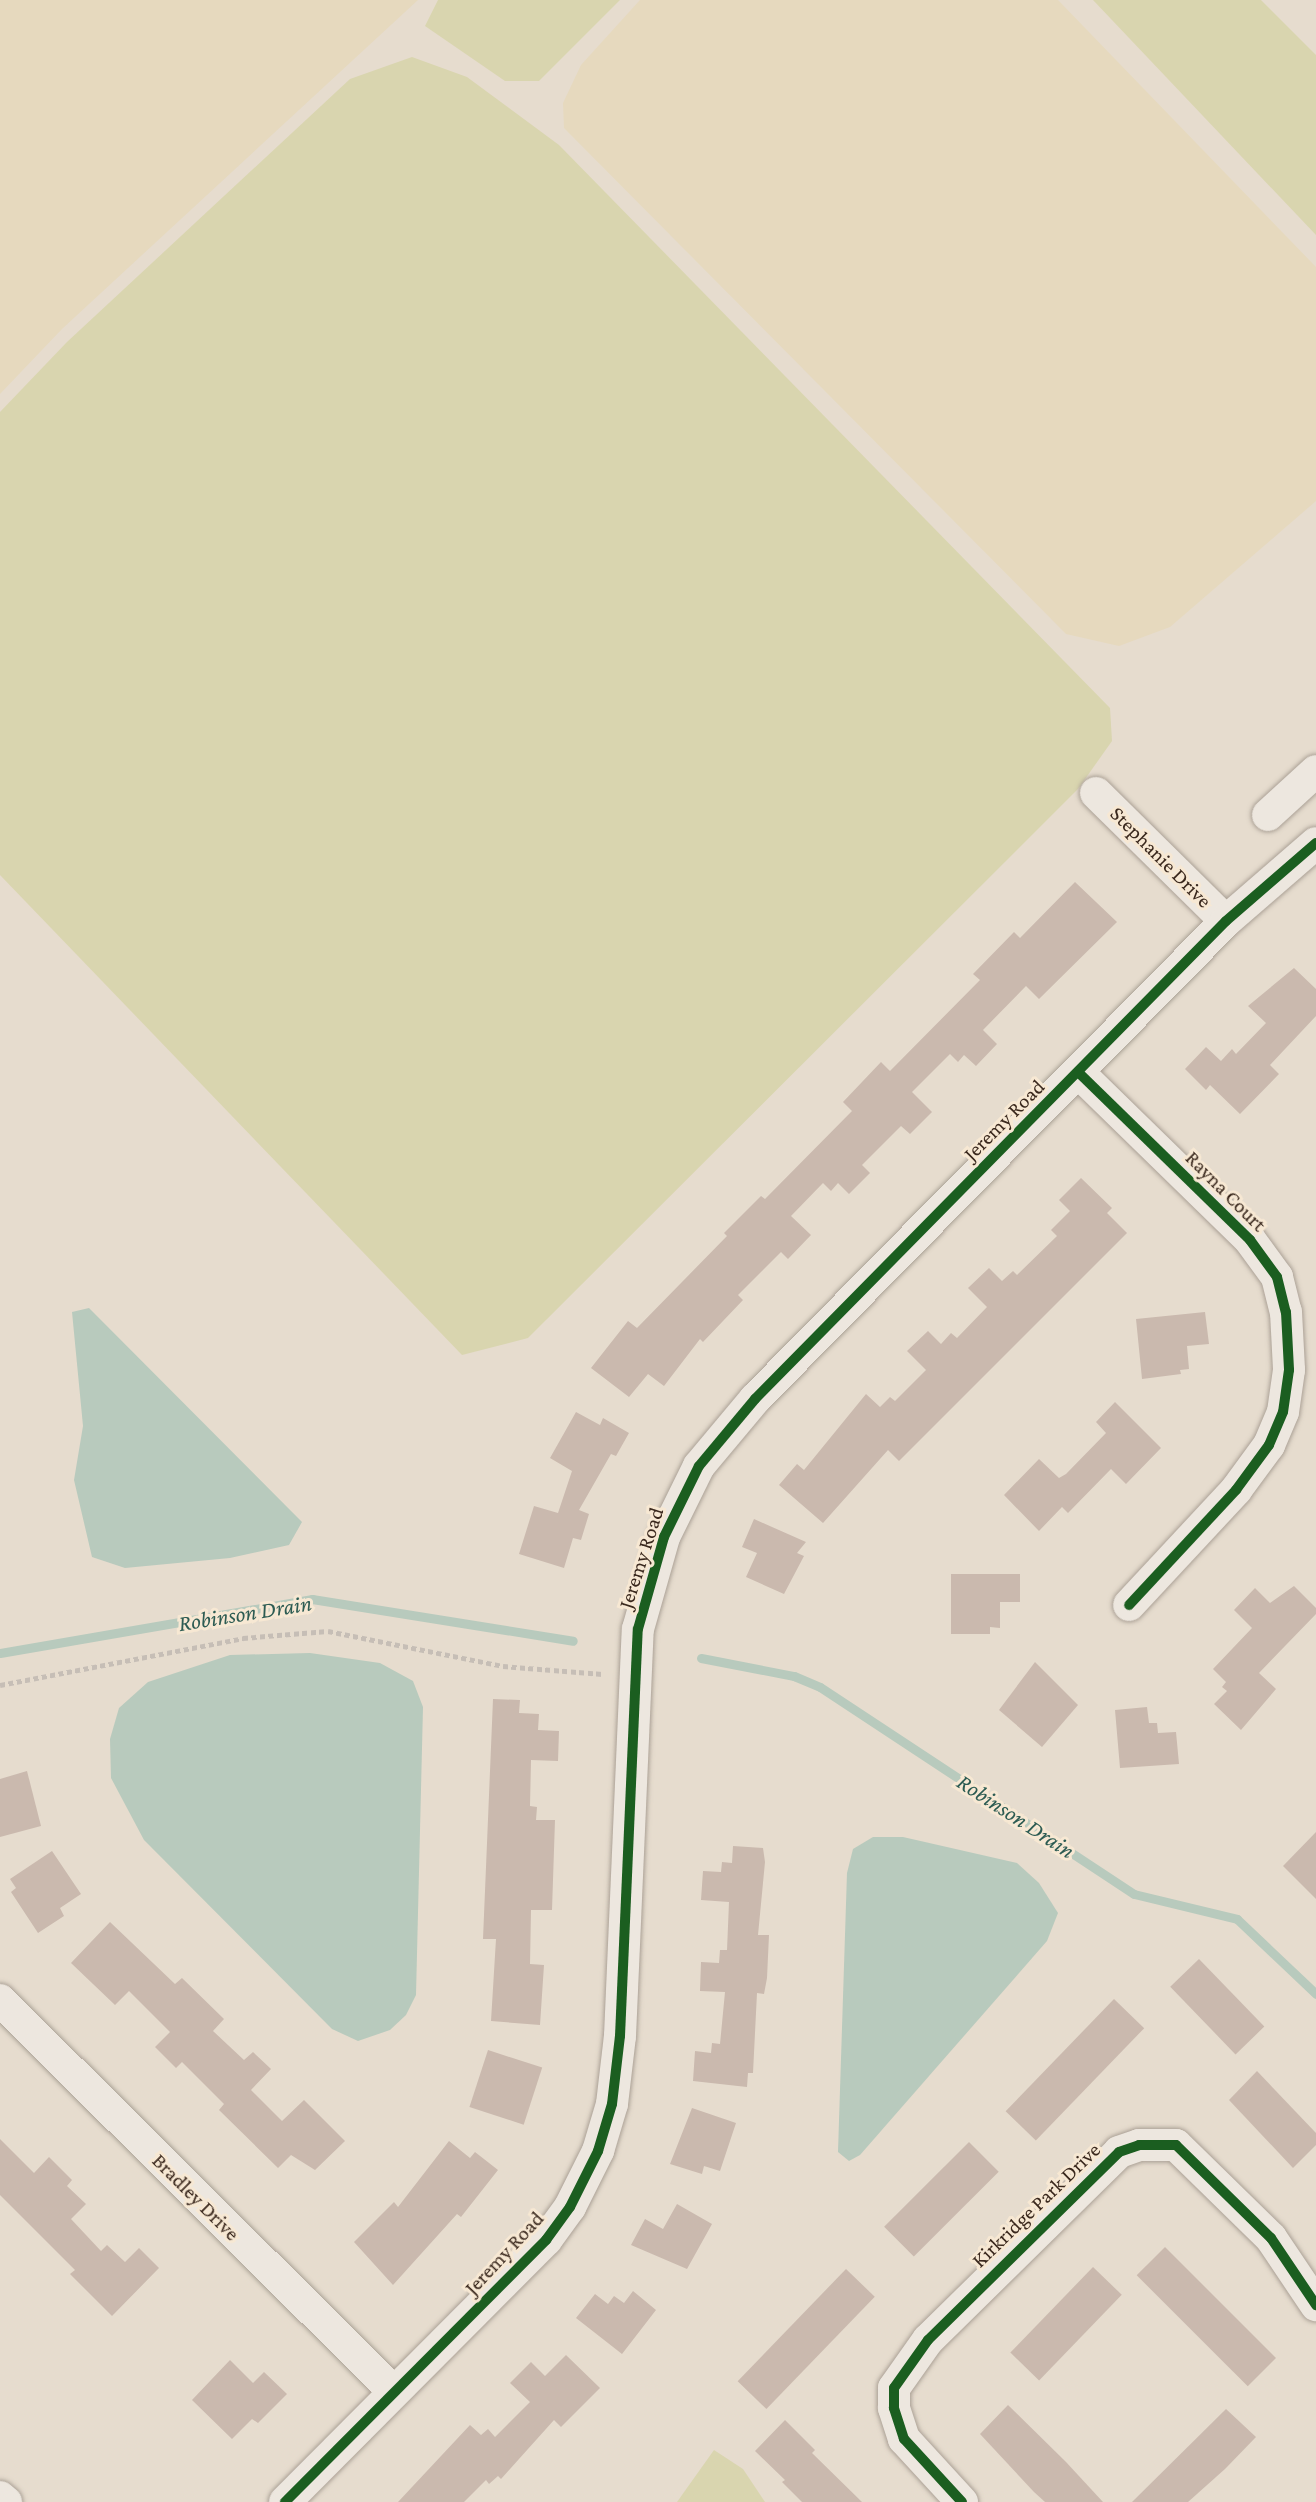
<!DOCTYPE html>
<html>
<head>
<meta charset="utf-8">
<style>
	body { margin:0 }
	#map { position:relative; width:1316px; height:2502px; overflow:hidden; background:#e6dcce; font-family:"Crimson Pro",serif }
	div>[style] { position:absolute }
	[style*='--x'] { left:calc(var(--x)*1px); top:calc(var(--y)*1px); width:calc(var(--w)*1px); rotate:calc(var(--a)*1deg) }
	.farmland>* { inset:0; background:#e6d9be }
	.green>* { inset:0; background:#d9d5af }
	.water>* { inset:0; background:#b8cabd }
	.stream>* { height:9px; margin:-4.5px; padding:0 4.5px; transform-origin:4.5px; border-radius:4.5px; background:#b8cabd }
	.building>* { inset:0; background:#cab9ae; transform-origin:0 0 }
	.path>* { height:4.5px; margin-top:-2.25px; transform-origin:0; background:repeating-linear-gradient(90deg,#c6beb6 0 5px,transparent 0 8.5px) }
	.roads { filter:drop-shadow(0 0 2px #aba196) drop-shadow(0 0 2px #aba196) }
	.street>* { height:32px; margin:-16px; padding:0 16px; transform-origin:16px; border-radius:16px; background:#ede7df }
	.cycleway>* { height:10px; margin:-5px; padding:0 5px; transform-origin:5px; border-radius:5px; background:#1b5e20 }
	span { translate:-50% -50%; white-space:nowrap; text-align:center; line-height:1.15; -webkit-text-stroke:6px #f7e8d3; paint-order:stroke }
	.street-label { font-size:21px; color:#3a281d }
	.water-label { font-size:23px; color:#2c5b52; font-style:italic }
</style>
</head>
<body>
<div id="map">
	<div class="farmland">
		<i style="clip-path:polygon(0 0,418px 0,62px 329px,0 394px)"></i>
		<i style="clip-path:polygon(640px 0,1058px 0,1316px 267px,1316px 501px,1170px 627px,1119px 646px,1066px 634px,564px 128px,563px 103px,581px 65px)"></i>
	</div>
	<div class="green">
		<i style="clip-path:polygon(438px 0,620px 0,539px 81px,505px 81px,425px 26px)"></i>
		<i style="clip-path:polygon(1093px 0,1261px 0,1316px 55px,1316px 235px)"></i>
		<i style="clip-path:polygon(412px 57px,467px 77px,559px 145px,1110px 708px,1112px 741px,1078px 789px,528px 1338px,462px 1355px,0 875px,0 412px,67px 342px,350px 79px)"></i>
		<i style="clip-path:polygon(714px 2450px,743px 2469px,765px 2502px,677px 2502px)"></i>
	</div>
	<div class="water">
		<i style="clip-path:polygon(89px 1308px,302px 1522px,289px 1545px,230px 1558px,125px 1568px,92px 1557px,74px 1480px,83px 1426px,72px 1312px)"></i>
		<i style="clip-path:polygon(310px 1653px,380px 1663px,413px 1681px,423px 1707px,416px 1995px,406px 2015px,390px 2030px,358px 2041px,332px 2029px,144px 1840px,111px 1778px,110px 1739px,119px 1708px,148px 1682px,230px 1655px)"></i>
		<i style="clip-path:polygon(873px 1837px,903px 1837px,1017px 1863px,1039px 1883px,1058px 1913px,1047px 1941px,860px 2155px,849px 2161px,838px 2152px,847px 1873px,853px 1849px)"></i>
	</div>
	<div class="stream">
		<i style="--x:0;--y:1653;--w:317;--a:-9.8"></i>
		<i style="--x:312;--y:1599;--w:264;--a:9.1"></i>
		<i style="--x:701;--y:1658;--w:95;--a:11"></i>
		<i style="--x:794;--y:1676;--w:28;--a:23"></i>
		<i style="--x:820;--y:1687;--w:376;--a:33.4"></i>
		<i style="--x:1134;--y:1894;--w:106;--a:13.6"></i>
		<i style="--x:1237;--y:1919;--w:109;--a:43.5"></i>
	</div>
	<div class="building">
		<i style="clip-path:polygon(1075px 882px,1117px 922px,1039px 999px,1026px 986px,983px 1030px,997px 1044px,976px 1066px,964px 1055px,958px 1062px,950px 1054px,912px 1092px,932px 1112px,910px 1134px,901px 1126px,862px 1165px,870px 1173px,849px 1194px,838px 1183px,831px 1191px,823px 1183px,791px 1216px,811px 1235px,788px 1259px,781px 1252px,738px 1295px,743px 1300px,703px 1342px,700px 1339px,664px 1386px,648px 1374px,629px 1397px,591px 1368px,628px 1321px,637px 1328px,727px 1236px,724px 1233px,761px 1196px,765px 1199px,852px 1111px,843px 1102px,881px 1062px,890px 1071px,980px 980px,973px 974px,1014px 932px,1020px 938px)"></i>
		<i style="clip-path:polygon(1294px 968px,1316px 989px,1316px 1016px,1270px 1065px,1279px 1074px,1240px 1114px,1210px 1085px,1206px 1090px,1185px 1069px,1206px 1047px,1221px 1061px,1232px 1049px,1236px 1054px,1266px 1023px,1248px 1006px)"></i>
		<i style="clip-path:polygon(1081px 1178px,1112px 1208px,1107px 1213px,1127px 1233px,899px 1461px,888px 1450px,823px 1523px,779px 1485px,797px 1464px,804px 1470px,866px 1394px,880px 1407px,890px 1397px,895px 1401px,926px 1370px,907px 1351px,928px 1331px,941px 1344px,951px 1333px,957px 1338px,987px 1307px,968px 1288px,989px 1268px,1002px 1281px,1013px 1271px,1017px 1275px,1057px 1236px,1051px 1230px,1070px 1211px,1059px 1200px)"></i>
		<i style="clip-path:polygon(1205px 1312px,1209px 1344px,1187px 1346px,1189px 1369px,1180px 1370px,1181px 1374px,1142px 1379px,1136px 1319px)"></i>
		<i style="clip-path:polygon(1115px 1402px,1161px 1448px,1126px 1484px,1111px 1469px,1068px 1513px,1062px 1507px,1039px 1531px,1004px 1495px,1039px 1459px,1059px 1478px,1066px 1474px,1106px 1433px,1096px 1422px)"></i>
		<i style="clip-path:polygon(576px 1412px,600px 1425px,603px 1418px,629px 1433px,616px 1456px,611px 1454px,579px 1510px,589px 1514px,581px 1540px,573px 1538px,564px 1568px,519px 1554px,534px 1506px,558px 1513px,572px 1471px,550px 1458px)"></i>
		<i style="clip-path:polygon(754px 1519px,806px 1542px,797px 1553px,804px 1556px,784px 1594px,746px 1577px,757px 1553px,742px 1547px)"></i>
		<i style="clip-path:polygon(951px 1574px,1020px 1574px,1020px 1602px,1000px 1602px,1000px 1628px,990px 1627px,990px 1634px,951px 1634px)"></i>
		<i style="clip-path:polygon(1294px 1586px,1316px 1608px,1316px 1614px,1259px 1673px,1276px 1689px,1241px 1730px,1214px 1704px,1227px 1691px,1222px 1687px,1226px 1682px,1213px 1669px,1252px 1628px,1234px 1610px,1255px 1588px,1270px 1603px)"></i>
		<i style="clip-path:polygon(1035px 1662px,1078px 1705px,1042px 1747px,999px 1710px)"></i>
		<i style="clip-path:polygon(493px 1699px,520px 1700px,519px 1713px,539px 1714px,538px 1730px,559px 1731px,558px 1761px,531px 1760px,530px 1806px,537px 1807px,536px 1820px,555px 1820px,552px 1910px,531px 1910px,530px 1964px,544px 1965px,540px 2025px,491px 2021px,496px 1939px,483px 1939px)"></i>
		<i style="clip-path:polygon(1147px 1707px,1149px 1723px,1157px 1723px,1158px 1733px,1176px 1732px,1179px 1764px,1120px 1768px,1115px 1710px)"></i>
		<i style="clip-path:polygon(27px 1771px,41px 1826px,0 1837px,0 1779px)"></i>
		<i style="clip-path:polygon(1316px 1832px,1316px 1899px,1283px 1866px)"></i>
		<i style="clip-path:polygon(733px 1846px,763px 1848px,765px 1862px,758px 1935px,769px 1935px,767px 1978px,764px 1994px,757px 1993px,753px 2073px,748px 2073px,747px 2087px,693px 2081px,695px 2051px,711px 2053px,712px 2043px,720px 2044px,725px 1992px,700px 1991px,701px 1962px,719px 1963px,720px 1950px,727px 1950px,729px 1902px,701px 1900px,703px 1871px,721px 1872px,722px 1862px,732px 1863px)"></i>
		<i style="clip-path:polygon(52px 1851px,81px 1894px,60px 1908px,64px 1916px,38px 1933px,11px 1892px,16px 1888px,10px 1879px)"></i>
		<i style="clip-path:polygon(110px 1922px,175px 1984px,182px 1978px,224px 2019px,213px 2031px,244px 2060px,253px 2052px,271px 2069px,251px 2090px,282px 2121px,304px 2100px,345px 2141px,315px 2170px,291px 2155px,278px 2168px,219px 2110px,224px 2104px,182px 2062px,176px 2068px,155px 2047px,170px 2032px,129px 1991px,115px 2005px,71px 1963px)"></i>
		<i style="left:1199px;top:1959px;width:94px;height:40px;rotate:46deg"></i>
		<i style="left:1114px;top:1999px;width:42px;height:156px;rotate:44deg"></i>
		<i style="left:488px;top:2050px;width:57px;height:60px;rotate:18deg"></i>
		<i style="clip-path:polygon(1257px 2071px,1316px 2133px,1316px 2145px,1293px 2168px,1229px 2100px)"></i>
		<i style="clip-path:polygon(692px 2108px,736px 2123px,720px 2171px,704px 2166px,702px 2174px,670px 2164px)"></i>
		<i style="clip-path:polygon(0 2139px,34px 2173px,49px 2157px,72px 2180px,67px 2186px,86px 2204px,71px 2219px,101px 2251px,107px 2245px,125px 2262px,139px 2248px,159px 2268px,112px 2316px,70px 2274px,75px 2270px,0 2195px)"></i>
		<i style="clip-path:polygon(449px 2141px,470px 2158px,475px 2152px,498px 2170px,461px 2217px,457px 2214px,393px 2285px,354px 2242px,394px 2202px,398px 2207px)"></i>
		<i style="left:969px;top:2142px;width:42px;height:120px;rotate:45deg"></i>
		<i style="clip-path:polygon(677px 2204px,712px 2224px,687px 2269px,631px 2245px,645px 2219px,663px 2229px)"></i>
		<i style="left:1165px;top:2247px;width:157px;height:40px;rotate:45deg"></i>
		<i style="left:1093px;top:2267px;width:40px;height:119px;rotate:44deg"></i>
		<i style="left:846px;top:2269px;width:40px;height:156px;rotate:44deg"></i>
		<i style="clip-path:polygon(633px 2291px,656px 2310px,622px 2354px,576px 2318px,595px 2294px,608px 2304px,614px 2296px,624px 2303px)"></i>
		<i style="clip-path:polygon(566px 2355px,600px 2388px,561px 2427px,554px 2420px,501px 2479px,498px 2476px,489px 2484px,486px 2480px,464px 2502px,398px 2502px,470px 2425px,481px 2435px,488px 2429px,495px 2437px,530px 2402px,510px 2383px,531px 2362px,545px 2376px)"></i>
		<i style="clip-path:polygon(230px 2360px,253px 2383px,264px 2372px,287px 2394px,258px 2423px,252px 2419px,232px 2439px,192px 2400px)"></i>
		<i style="clip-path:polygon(1008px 2405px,1066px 2462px,1103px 2502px,1045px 2502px,1034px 2492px,980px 2434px)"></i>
		<i style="clip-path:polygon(1226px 2409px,1256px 2437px,1225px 2469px,1188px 2502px,1132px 2502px)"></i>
		<i style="clip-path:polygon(785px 2420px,815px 2450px,812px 2453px,862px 2502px,802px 2502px,782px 2482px,785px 2480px,755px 2451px)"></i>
	</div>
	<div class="path">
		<i style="--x:0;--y:1685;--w:248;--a:-10.9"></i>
		<i style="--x:243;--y:1638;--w:85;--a:-4.7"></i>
		<i style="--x:328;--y:1631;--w:178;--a:11.3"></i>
		<i style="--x:503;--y:1666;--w:100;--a:4.6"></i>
	</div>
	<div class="roads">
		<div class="street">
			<i style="--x:1096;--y:793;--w:182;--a:44.6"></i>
			<i style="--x:1268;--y:815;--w:65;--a:-42.5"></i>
			<i style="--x:1078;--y:1072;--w:240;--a:44.3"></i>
			<i style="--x:1250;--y:1240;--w:46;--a:53.9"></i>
			<i style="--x:1277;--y:1277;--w:36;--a:76"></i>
			<i style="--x:1286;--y:1312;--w:58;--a:87"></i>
			<i style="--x:1289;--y:1370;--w:42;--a:98.1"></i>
			<i style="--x:1283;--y:1412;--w:36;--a:113"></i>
			<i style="--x:1269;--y:1445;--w:56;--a:126.3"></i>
			<i style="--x:1236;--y:1490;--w:157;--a:132.9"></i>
			<i style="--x:0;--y:2000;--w:556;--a:44.85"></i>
			<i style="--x:0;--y:2497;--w:8;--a:40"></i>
			<i style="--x:285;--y:2502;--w:370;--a:-45.1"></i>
			<i style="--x:546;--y:2240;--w:41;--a:-54"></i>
			<i style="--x:570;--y:2207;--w:63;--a:-63.4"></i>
			<i style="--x:598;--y:2151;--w:49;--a:-73.4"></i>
			<i style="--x:612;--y:2104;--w:68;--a:-83.3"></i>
			<i style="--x:620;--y:2036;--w:407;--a:-87.5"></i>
			<i style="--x:638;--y:1629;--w:96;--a:-74.2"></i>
			<i style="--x:664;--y:1537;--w:79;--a:-63.8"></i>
			<i style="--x:699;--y:1466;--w:87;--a:-50.1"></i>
			<i style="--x:755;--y:1399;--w:671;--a:-45.42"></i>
			<i style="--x:1226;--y:921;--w:119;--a:-40.9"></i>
			<i style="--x:962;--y:2502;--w:86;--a:-132.6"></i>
			<i style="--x:904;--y:2439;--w:33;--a:-108"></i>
			<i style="--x:894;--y:2408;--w:20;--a:-90"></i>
			<i style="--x:894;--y:2388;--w:59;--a:-54.7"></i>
			<i style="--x:928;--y:2340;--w:268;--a:-44.5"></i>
			<i style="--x:1119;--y:2152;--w:21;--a:-19"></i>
			<i style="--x:1139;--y:2145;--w:37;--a:0"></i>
			<i style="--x:1176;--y:2145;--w:133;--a:44.4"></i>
			<i style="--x:1271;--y:2238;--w:81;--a:56.1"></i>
		</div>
	</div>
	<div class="cycleway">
		<i style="--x:1078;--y:1072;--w:240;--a:44.3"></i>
		<i style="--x:1250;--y:1240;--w:46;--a:53.9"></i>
		<i style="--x:1277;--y:1277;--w:36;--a:76"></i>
		<i style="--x:1286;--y:1312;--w:58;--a:87"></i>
		<i style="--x:1289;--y:1370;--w:42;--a:98.1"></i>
		<i style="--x:1283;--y:1412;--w:36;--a:113"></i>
		<i style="--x:1269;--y:1445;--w:56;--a:126.3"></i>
		<i style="--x:1236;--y:1490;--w:157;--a:132.9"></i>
		<i style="--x:285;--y:2502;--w:370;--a:-45.1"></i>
		<i style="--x:546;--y:2240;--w:41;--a:-54"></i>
		<i style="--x:570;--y:2207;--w:63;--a:-63.4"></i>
		<i style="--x:598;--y:2151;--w:49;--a:-73.4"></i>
		<i style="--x:612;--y:2104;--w:68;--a:-83.3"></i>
		<i style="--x:620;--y:2036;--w:407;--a:-87.5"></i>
		<i style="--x:638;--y:1629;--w:96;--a:-74.2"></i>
		<i style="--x:664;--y:1537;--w:79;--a:-63.8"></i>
		<i style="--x:699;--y:1466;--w:87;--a:-50.1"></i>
		<i style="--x:755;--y:1399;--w:671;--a:-45.42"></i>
		<i style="--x:1226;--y:921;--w:119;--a:-40.9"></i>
		<i style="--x:962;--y:2502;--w:86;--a:-132.6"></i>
		<i style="--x:904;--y:2439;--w:33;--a:-108"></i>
		<i style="--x:894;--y:2408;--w:20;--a:-90"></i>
		<i style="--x:894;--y:2388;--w:59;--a:-54.7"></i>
		<i style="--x:928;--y:2340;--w:268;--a:-44.5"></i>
		<i style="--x:1119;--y:2152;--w:21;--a:-19"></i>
		<i style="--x:1139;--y:2145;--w:37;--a:0"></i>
		<i style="--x:1176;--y:2145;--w:133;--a:44.4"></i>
		<i style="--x:1271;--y:2238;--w:81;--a:56.1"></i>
	</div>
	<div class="street-label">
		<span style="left:1161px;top:857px;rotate:45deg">Stephanie Drive</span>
		<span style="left:1004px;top:1120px;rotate:-45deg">Jeremy Road</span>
		<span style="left:1226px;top:1191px;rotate:45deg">Rayna Court</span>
		<span style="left:641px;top:1558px;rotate:-72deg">Jeremy Road</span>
		<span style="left:196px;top:2197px;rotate:45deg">Bradley Drive</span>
		<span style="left:1036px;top:2205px;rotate:-44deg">Kirkridge Park Drive</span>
		<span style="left:504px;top:2253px;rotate:-47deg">Jeremy Road</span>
	</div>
	<div class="water-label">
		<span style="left:245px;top:1613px;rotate:-9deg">Robinson Drain</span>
		<span style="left:1016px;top:1816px;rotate:33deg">Robinson Drain</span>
	</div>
</div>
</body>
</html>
